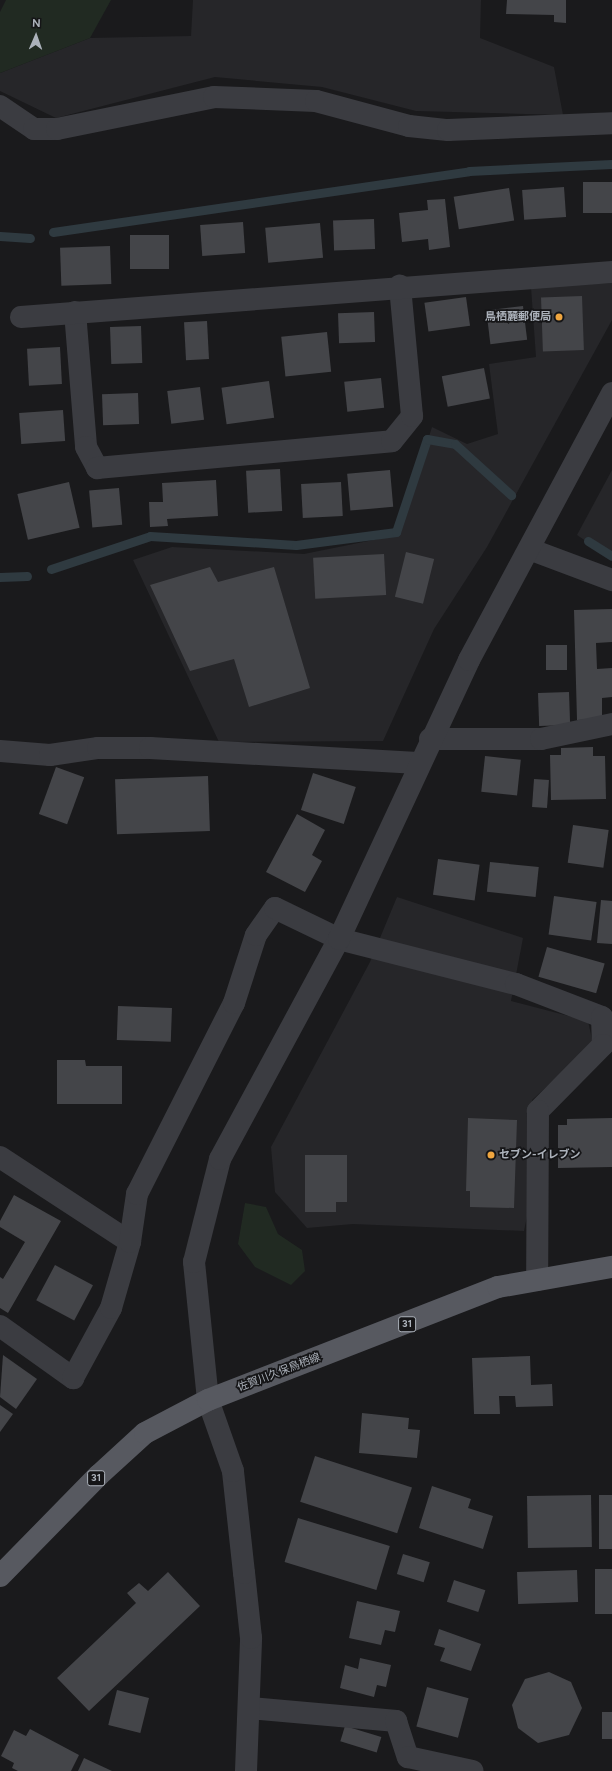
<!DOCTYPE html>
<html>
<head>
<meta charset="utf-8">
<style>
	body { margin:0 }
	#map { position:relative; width:612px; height:1771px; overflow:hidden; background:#1a1a1c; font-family:Figtree,"Noto Sans JP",sans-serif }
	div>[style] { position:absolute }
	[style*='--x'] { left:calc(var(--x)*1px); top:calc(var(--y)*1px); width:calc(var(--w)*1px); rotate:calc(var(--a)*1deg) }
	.built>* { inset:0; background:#262629 }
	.green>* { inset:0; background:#212a22 }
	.stream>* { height:9px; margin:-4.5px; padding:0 4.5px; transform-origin:4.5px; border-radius:4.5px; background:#2f3a40 }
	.building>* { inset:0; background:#444549; transform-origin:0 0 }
	.minor>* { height:22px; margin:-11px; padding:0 11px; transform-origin:11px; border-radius:11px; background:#3b3c41 }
	.major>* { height:22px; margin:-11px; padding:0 11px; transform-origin:11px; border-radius:11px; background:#575960 }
	.dots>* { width:11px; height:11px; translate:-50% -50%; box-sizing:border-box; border:2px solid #151517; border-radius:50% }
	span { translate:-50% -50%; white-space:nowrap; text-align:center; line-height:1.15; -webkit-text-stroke:3.5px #151517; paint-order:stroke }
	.shield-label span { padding:1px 3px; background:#151517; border:1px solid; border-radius:3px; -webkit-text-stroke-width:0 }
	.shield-label { font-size:10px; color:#acb2bb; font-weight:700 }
	.poi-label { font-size:11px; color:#acb2bb; font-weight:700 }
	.right { translate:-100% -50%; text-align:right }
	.left { translate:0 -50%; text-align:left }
	.street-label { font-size:11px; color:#acb2bb }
	.north { position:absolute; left:16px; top:16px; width:40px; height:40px; -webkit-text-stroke:3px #151517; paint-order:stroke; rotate:2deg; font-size:11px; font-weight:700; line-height:16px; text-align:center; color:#acb2bb }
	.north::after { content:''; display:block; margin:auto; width:14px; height:18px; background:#acb2bb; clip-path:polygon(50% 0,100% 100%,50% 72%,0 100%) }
</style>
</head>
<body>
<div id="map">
	<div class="built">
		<i style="clip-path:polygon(193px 0,481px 0,480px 38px,554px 67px,563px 115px,416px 111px,322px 87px,215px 77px,56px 118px,0 91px,0 73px,90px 38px,191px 36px)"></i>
		<i style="clip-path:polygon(612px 283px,612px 320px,487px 547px,434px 629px,383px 741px,219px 742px,133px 560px,172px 547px,304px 554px,398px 535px,432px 427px,467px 444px,498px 434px,489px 364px,536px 357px,531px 287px)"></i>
		<i style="clip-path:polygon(612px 470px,612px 559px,577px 535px)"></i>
		<i style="clip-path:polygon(397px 897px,523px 938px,511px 1001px,588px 1021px,593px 1044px,532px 1100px,532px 1192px,524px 1231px,353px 1224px,307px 1228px,275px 1192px,271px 1147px,370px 962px)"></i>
	</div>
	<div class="green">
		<i style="clip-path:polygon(6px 0,111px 0,90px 38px,0 73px,0 12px)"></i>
		<i style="clip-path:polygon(245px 1203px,266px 1207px,278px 1234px,302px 1250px,305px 1271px,291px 1285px,255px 1267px,238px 1244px)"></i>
	</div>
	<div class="stream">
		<i style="--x:53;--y:232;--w:420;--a:-8.3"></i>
		<i style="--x:469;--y:171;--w:143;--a:-2.8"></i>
		<i style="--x:0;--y:236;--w:30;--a:4"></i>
		<i style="--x:588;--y:541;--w:28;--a:32"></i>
		<i style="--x:51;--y:569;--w:104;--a:-18.4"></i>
		<i style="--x:150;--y:536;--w:146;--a:3.5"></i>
		<i style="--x:296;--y:545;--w:101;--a:-7.4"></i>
		<i style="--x:396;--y:532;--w:98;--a:-71.6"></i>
		<i style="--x:427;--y:439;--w:28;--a:10"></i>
		<i style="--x:455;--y:444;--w:76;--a:42.3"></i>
		<i style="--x:0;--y:577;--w:27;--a:-2"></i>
	</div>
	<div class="building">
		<i style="clip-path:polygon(507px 0,566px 0,566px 23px,554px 22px,554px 15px,506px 14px)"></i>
		<i style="left:612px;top:182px;width:31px;height:29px;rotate:90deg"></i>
		<i style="left:564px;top:187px;width:30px;height:42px;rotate:86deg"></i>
		<i style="left:509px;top:188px;width:33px;height:56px;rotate:81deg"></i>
		<i style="clip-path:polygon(445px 199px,450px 247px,429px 250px,428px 239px,402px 242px,399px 213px,428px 210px,427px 200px)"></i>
		<i style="left:374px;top:219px;width:30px;height:41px;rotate:88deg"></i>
		<i style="left:243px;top:222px;width:31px;height:43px;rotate:86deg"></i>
		<i style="left:320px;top:223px;width:35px;height:55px;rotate:85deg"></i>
		<i style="left:169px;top:235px;width:34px;height:39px;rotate:90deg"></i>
		<i style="left:110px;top:246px;width:38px;height:50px;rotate:88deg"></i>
		<i style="left:582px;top:296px;width:54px;height:41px;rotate:88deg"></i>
		<i style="left:466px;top:297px;width:29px;height:42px;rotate:82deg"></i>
		<i style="left:523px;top:306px;width:34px;height:37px;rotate:83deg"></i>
		<i style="left:374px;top:312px;width:30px;height:36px;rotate:88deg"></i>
		<i style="left:207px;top:321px;width:38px;height:23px;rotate:87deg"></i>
		<i style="left:141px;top:326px;width:37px;height:31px;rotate:88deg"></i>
		<i style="left:327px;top:332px;width:40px;height:46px;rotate:84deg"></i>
		<i style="left:60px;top:347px;width:37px;height:33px;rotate:87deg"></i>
		<i style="left:484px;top:368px;width:31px;height:43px;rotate:79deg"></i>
		<i style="left:381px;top:378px;width:30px;height:37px;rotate:84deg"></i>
		<i style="left:269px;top:381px;width:37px;height:48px;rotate:82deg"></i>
		<i style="left:200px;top:387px;width:33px;height:33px;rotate:83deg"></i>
		<i style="left:138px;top:393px;width:31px;height:36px;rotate:88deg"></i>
		<i style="left:63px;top:410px;width:31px;height:44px;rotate:86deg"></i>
		<i style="left:280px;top:469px;width:42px;height:34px;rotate:87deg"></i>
		<i style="left:390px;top:470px;width:37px;height:43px;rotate:85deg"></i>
		<i style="clip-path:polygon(216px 480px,218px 516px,167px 519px,168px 526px,150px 527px,149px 502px,163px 502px,162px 483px)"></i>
		<i style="left:69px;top:482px;width:47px;height:53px;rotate:77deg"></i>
		<i style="left:341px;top:482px;width:34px;height:40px;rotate:87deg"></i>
		<i style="left:119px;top:488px;width:37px;height:30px;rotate:85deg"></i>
		<i style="left:406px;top:552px;width:29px;height:46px;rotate:14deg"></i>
		<i style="left:384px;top:554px;width:41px;height:71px;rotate:87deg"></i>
		<i style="clip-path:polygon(210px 567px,218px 582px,274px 567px,310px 688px,249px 707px,234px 659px,190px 671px,150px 585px)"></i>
		<i style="clip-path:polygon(612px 609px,612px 642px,596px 643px,597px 669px,612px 668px,612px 697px,602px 698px,602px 719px,577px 720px,574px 610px)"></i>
		<i style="left:546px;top:645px;width:21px;height:25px"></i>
		<i style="left:569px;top:692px;width:33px;height:31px;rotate:88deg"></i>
		<i style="clip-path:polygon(593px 747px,593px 756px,605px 756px,606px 799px,551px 800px,550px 755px,561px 755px,561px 748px)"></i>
		<i style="left:485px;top:756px;width:36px;height:36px;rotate:6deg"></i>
		<i style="left:56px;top:767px;width:30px;height:50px;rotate:20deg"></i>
		<i style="left:313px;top:773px;width:45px;height:39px;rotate:18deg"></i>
		<i style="left:208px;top:776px;width:55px;height:93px;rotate:88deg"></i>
		<i style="left:534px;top:779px;width:15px;height:28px;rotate:4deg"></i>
		<i style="clip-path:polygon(297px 814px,325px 830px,312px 855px,322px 861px,305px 892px,266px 872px)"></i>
		<i style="left:573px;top:825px;width:36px;height:38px;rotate:8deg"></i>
		<i style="left:438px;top:859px;width:42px;height:36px;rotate:8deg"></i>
		<i style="left:490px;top:862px;width:49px;height:30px;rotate:6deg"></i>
		<i style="left:554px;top:896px;width:43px;height:39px;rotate:8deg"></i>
		<i style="clip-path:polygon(601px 900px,612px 901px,612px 944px,597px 943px)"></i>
		<i style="left:547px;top:947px;width:60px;height:31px;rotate:16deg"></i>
		<i style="left:118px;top:1006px;width:54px;height:34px;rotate:2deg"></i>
		<i style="clip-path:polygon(57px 1060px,85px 1060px,86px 1066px,122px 1066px,122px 1104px,57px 1104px)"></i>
		<i style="clip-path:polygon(468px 1118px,517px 1120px,514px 1208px,470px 1207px,470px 1191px,466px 1191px)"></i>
		<i style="clip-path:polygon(612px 1118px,612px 1167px,558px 1168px,558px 1125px,567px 1125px,567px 1119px)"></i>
		<i style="clip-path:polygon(305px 1155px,347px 1155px,347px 1202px,336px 1202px,336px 1212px,305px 1212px)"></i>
		<i style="clip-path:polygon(14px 1195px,61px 1221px,8px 1313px,0 1308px,0 1277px,3px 1279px,25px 1242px,0 1227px,0 1221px)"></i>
		<i style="left:55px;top:1265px;width:43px;height:40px;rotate:28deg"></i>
		<i style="clip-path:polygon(3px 1355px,37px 1379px,16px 1409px,0 1397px)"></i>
		<i style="clip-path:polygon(530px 1356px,531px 1385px,552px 1384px,553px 1406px,516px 1407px,515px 1396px,499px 1396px,500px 1414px,474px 1414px,472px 1358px)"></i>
		<i style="clip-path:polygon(0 1405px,13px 1414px,0 1432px)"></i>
		<i style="clip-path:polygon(362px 1413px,409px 1418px,408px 1429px,420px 1430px,417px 1458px,359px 1453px)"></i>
		<i style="left:315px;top:1456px;width:102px;height:48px;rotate:18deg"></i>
		<i style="clip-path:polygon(432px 1486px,471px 1499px,468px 1508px,493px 1516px,483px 1549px,419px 1528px)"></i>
		<i style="left:591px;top:1495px;width:52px;height:64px;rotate:89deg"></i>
		<i style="left:599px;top:1495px;width:13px;height:54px"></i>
		<i style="left:298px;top:1518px;width:96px;height:46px;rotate:17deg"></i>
		<i style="left:403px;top:1554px;width:28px;height:21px;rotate:17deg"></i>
		<i style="left:612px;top:1569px;width:45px;height:17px;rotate:90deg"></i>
		<i style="left:577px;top:1570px;width:32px;height:60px;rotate:88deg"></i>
		<i style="clip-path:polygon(168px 1572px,200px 1606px,89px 1711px,57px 1678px,136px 1603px,127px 1593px,139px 1583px,148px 1591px)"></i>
		<i style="left:454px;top:1580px;width:33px;height:23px;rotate:18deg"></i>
		<i style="clip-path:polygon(357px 1601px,400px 1611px,395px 1632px,385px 1630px,381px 1645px,349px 1638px)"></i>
		<i style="clip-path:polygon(439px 1629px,481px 1644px,471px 1671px,440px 1661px,445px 1648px,434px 1645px)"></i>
		<i style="clip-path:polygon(360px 1658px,391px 1665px,386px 1687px,377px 1685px,374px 1697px,340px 1688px,345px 1665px,358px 1669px)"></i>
		<i style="clip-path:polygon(549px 1672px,571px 1682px,582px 1708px,569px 1735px,538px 1743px,518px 1728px,512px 1705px,525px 1679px)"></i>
		<i style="left:427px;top:1687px;width:43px;height:41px;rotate:15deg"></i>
		<i style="left:117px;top:1690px;width:33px;height:36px;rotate:14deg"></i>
		<i style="left:602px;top:1712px;width:10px;height:27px"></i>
		<i style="left:345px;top:1726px;width:38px;height:16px;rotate:17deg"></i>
		<i style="clip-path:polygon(30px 1729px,79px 1755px,71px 1771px,18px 1771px,12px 1768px,14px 1763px,1px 1756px,14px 1730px,26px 1736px)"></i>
		<i style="clip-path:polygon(84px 1758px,112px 1771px,78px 1771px)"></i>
	</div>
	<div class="minor">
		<i style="--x:0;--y:106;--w:41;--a:34.1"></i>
		<i style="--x:34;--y:129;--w:23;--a:0"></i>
		<i style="--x:57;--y:129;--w:160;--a:-11.5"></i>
		<i style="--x:214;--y:97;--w:102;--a:2.2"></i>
		<i style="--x:316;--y:101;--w:96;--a:15"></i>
		<i style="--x:409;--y:126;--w:39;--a:6"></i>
		<i style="--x:448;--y:130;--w:164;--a:-2.4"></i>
		<i style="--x:75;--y:312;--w:135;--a:85.3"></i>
		<i style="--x:86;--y:447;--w:24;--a:62"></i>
		<i style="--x:97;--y:468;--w:296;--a:-5.2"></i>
		<i style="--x:392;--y:441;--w:32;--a:-51"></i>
		<i style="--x:412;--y:416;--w:131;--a:-95.3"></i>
		<i style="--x:21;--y:317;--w:593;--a:-4.35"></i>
		<i style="--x:529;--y:549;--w:89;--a:20.5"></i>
		<i style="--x:430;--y:739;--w:111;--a:0"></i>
		<i style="--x:541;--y:739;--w:73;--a:-11.9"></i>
		<i style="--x:0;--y:751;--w:50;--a:4.6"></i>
		<i style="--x:50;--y:755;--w:49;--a:-8.3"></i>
		<i style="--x:98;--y:748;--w:52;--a:0"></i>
		<i style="--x:150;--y:748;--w:268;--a:3.2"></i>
		<i style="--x:0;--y:1157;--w:155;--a:33.2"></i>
		<i style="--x:0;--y:1326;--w:90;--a:35.5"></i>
		<i style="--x:73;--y:1378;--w:80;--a:-61.5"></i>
		<i style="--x:111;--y:1308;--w:69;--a:-73.9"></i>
		<i style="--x:130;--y:1242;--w:49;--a:-81.7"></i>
		<i style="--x:137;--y:1194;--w:214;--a:-63.1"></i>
		<i style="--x:234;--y:1003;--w:71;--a:-72.1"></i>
		<i style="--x:256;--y:935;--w:33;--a:-55"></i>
		<i style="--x:275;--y:908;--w:71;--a:25.8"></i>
		<i style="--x:339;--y:939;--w:183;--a:14.3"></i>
		<i style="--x:516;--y:984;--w:92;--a:21"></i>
		<i style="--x:602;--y:1017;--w:28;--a:88"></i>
		<i style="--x:603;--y:1045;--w:93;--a:134.6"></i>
		<i style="--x:538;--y:1111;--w:169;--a:90.3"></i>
		<i style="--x:250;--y:1708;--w:147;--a:5.1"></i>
		<i style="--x:396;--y:1721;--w:38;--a:72"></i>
		<i style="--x:408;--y:1757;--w:66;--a:12.2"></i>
		<i style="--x:246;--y:1771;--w:133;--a:-87.8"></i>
		<i style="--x:251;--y:1638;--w:65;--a:-96.1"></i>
		<i style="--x:244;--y:1573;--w:103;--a:-96.2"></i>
		<i style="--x:233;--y:1471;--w:75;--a:-109.4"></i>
		<i style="--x:208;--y:1400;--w:139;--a:-95.8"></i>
		<i style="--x:194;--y:1262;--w:106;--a:-75.8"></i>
		<i style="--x:220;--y:1159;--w:250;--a:-61.6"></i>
		<i style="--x:339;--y:939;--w:308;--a:-65"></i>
		<i style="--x:469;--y:660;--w:303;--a:-61.8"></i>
	</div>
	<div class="major">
		<i style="--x:0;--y:1576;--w:141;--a:-45.6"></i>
		<i style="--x:99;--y:1475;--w:62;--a:-42.4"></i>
		<i style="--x:145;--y:1433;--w:71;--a:-27.6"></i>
		<i style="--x:208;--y:1400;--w:311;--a:-21.3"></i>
		<i style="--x:498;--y:1287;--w:116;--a:-10"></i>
	</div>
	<div class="dots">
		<i style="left:559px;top:317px;background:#efa53f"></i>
		<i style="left:491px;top:1155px;background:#efa53f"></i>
	</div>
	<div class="shield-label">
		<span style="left:407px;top:1324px">31</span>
		<span style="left:96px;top:1478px">31</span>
	</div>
	<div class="poi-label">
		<span class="right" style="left:551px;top:317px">鳥栖麓郵便局</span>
		<span class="left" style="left:499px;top:1155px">セブン-イレブン</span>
	</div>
	<div class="street-label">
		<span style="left:279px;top:1373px;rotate:-21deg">佐賀川久保鳥栖線</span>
	</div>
	<div class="north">N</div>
</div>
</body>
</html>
